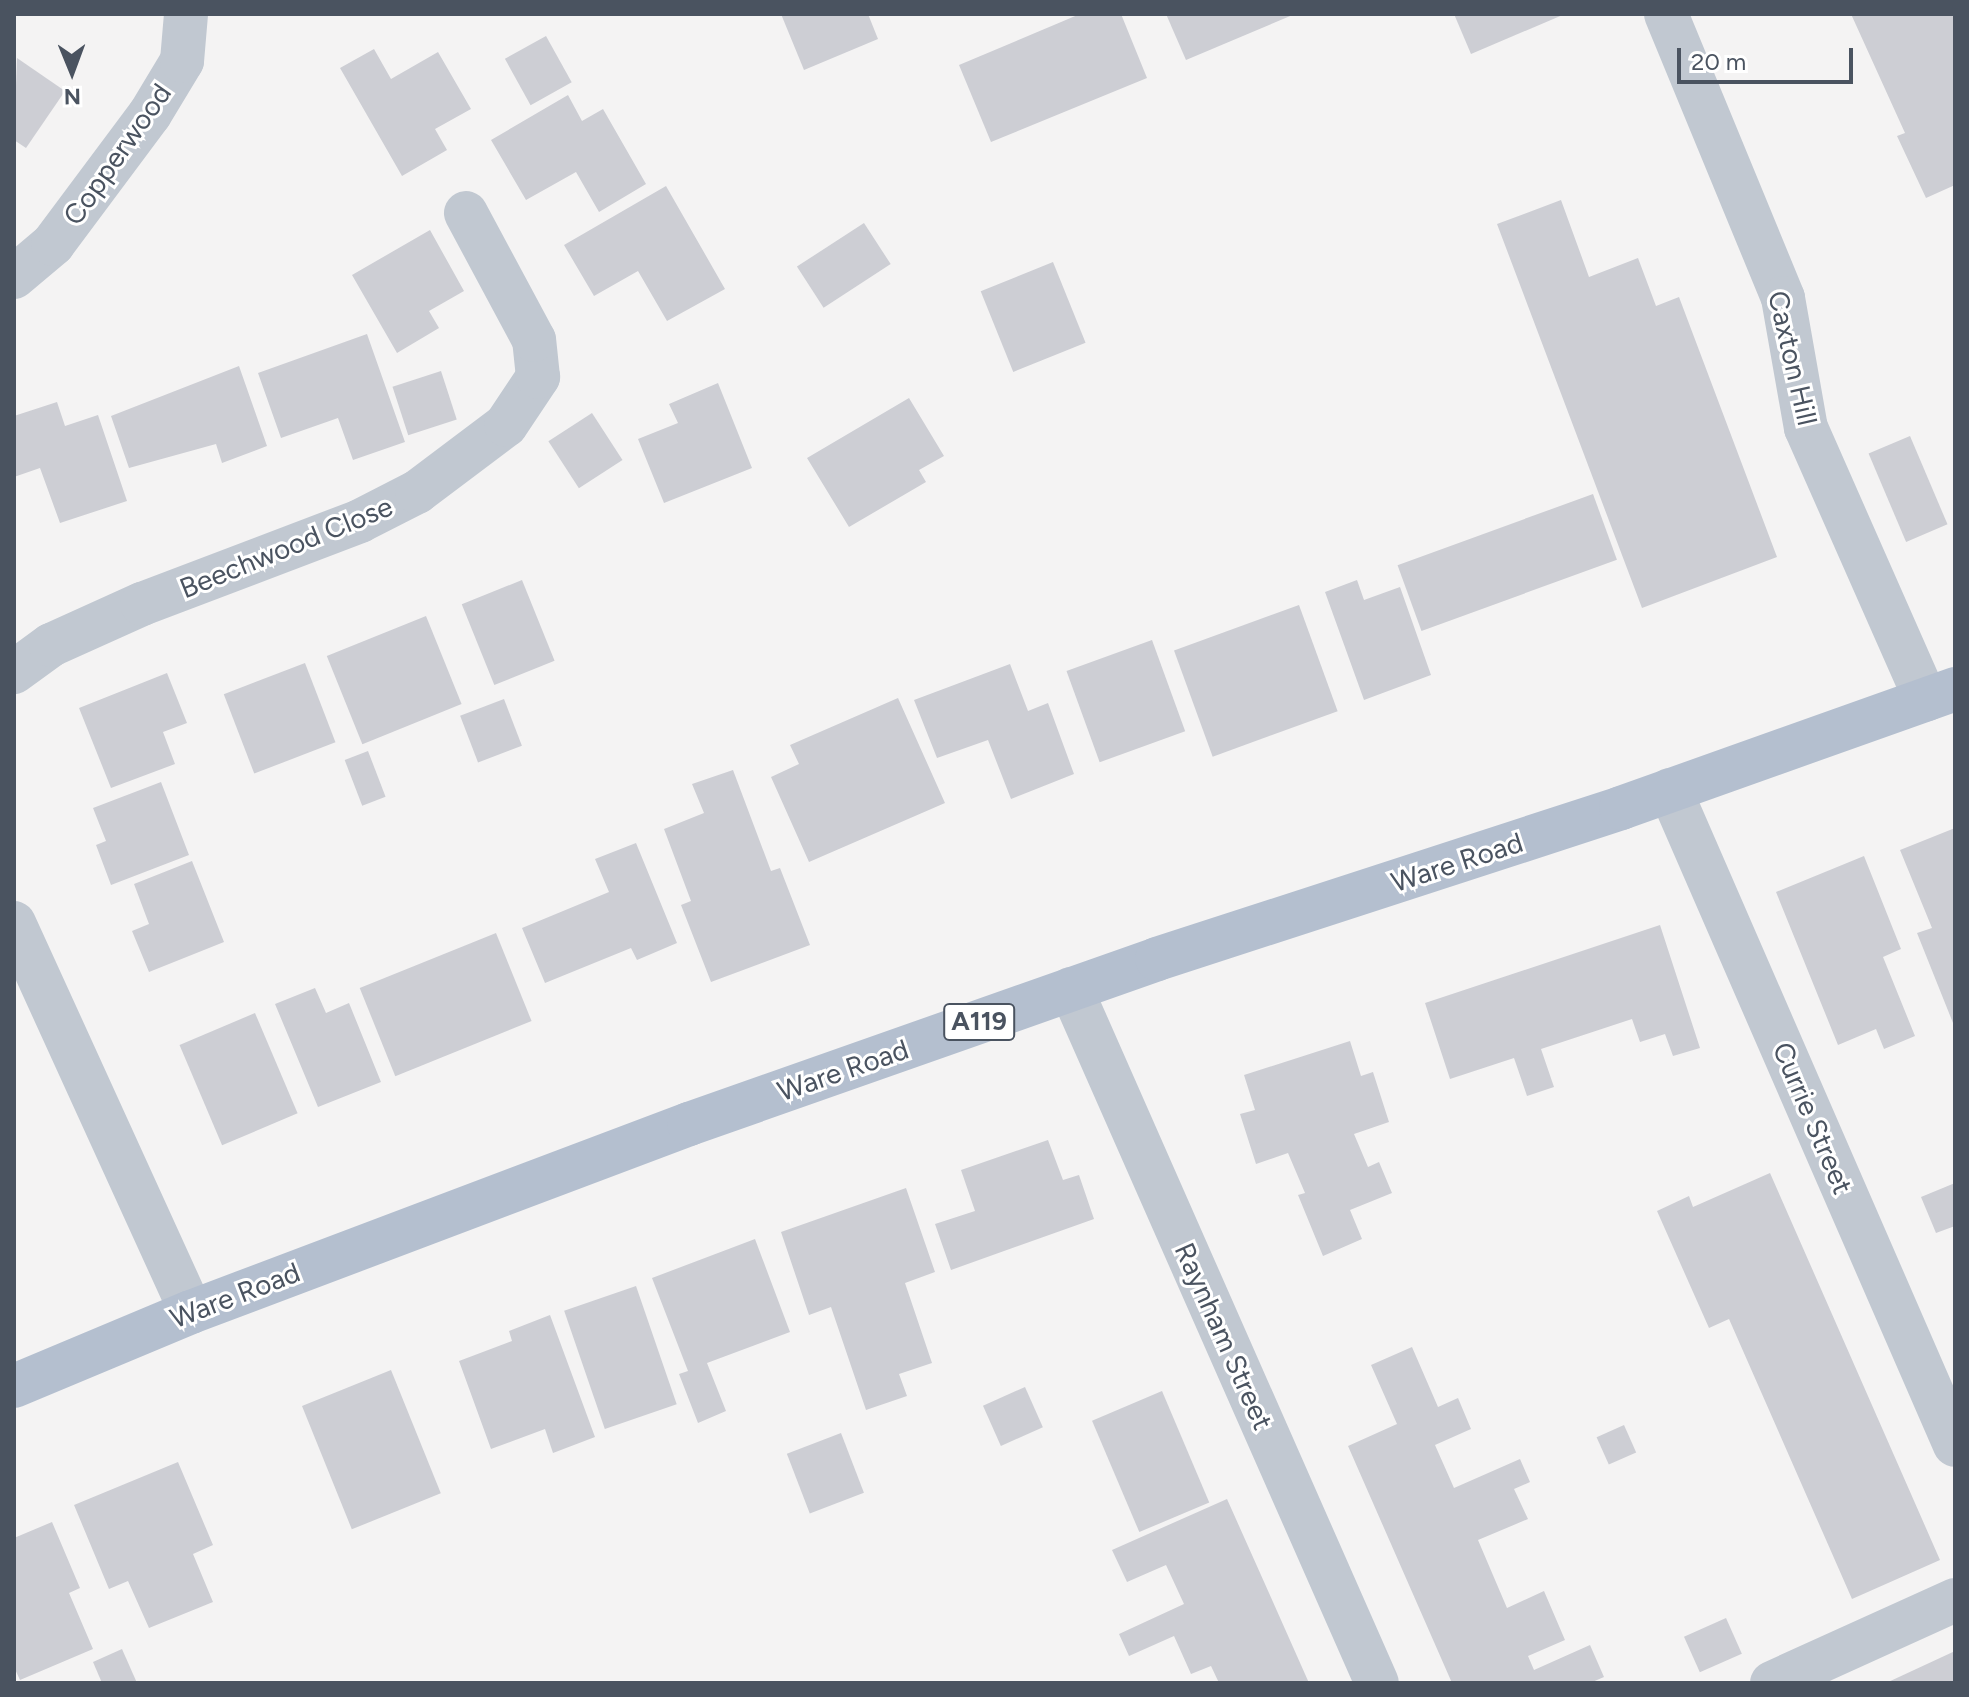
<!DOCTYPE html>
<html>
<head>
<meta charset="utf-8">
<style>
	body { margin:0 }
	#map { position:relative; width:1969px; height:1697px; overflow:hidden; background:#f4f3f3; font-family:Figtree,sans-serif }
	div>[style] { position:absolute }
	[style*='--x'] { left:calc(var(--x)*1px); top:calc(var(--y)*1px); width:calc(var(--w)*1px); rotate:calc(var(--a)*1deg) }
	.building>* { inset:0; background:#cdced4; transform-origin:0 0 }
	.street>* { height:44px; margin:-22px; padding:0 22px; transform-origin:22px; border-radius:22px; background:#c1c8d1 }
	.primary>* { height:44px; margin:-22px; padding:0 22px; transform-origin:22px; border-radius:22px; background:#b4bfcf }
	span { translate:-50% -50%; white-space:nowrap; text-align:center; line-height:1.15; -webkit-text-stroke:6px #fff; paint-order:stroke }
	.shield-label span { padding:2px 6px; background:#fff; border:2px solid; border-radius:6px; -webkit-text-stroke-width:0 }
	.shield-label { font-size:26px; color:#4a5360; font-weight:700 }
	.street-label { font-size:28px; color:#4a5360 }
	.frame { position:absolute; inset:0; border:16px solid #4a5360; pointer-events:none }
	.north { position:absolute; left:32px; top:32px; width:80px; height:80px; -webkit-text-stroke:6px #fff; paint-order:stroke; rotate:179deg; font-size:22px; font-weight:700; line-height:32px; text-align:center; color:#4a5360 }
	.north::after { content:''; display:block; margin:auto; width:28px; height:36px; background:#4a5360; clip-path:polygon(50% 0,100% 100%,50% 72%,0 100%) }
	.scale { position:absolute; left:1677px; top:48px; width:176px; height:36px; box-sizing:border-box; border:4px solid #4a5360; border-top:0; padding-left:10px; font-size:24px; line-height:28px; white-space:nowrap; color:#4a5360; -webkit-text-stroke:6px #fff; paint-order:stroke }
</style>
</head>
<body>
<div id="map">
	<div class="building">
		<i style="clip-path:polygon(781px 14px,868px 14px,878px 39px,804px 70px)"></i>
		<i style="clip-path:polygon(1080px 14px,1121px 14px,1147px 78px,991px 142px,959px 65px)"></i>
		<i style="clip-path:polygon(1166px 14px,1295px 14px,1186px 60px)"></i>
		<i style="clip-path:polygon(1454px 14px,1565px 14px,1471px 54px)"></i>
		<i style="clip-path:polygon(1851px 14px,1955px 14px,1955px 185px,1926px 198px,1897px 136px,1905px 133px)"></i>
		<i style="left:546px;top:36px;width:53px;height:47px;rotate:61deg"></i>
		<i style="clip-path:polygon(374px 49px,391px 79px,438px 52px,471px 109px,435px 129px,447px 150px,402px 176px,340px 68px)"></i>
		<i style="clip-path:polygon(17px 58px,65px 91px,26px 148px,14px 140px)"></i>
		<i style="clip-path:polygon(568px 95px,582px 121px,603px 109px,646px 184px,599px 212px,576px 172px,526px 200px,491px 140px)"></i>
		<i style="clip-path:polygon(666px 186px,725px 289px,667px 321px,638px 271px,594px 296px,564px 245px)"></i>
		<i style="clip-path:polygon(1561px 200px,1589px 277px,1638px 258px,1656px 306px,1679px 297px,1777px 557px,1642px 608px,1497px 224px)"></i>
		<i style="left:864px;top:223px;width:49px;height:80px;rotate:57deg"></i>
		<i style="clip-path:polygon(430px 230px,464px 291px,429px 311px,439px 328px,397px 353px,352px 275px)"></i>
		<i style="left:1053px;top:262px;width:87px;height:78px;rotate:68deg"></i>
		<i style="clip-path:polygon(367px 334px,405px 442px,353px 460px,338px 418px,281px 438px,258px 373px)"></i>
		<i style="clip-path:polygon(239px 366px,267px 446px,222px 463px,216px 444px,129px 468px,111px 416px)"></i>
		<i style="left:441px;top:371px;width:51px;height:51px;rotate:72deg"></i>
		<i style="clip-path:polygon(718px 383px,752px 468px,664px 503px,638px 439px,678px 423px,669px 404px)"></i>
		<i style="clip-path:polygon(909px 398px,944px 456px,919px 470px,926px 482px,849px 527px,807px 458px)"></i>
		<i style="clip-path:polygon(57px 402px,65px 426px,98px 415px,127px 501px,60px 523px,40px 468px,14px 477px,14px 416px)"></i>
		<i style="left:592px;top:413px;width:56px;height:52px;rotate:57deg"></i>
		<i style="left:1910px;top:436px;width:96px;height:45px;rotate:67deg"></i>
		<i style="left:1593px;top:494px;width:70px;height:208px;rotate:70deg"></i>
		<i style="left:522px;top:580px;width:87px;height:65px;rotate:68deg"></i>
		<i style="clip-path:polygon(1357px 580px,1364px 600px,1400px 587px,1431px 675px,1364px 700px,1325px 592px)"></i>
		<i style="left:1299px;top:605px;width:113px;height:133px;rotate:70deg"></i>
		<i style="left:426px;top:616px;width:95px;height:107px;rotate:68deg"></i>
		<i style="left:1152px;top:640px;width:97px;height:91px;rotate:70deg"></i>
		<i style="left:305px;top:663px;width:85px;height:87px;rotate:69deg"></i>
		<i style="clip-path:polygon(1010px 664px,1028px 711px,1048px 703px,1074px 774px,1011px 799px,988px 740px,937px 758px,914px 700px)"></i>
		<i style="clip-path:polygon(167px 673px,187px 723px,163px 732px,175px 764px,111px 788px,79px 708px)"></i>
		<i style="clip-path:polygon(898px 698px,945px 803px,809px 862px,771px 777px,799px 764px,790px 745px)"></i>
		<i style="left:504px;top:699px;width:50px;height:47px;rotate:69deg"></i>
		<i style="left:368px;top:751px;width:49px;height:25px;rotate:69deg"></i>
		<i style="clip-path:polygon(733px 770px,771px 871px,780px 868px,810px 945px,711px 982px,681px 905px,691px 901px,664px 829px,704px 813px,692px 784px)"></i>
		<i style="clip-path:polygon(161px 782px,189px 855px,111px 885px,96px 845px,106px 841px,93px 808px)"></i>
		<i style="clip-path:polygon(1955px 828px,1955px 1028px,1917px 933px,1932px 928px,1900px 850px)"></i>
		<i style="clip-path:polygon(636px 843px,677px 943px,637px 960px,631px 948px,545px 983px,522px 928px,609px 892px,595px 859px)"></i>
		<i style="clip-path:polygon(1864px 856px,1901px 949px,1883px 957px,1915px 1036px,1884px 1049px,1876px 1029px,1838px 1045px,1776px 892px)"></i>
		<i style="clip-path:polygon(192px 861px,224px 942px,149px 972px,132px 931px,149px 924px,134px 884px)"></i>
		<i style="clip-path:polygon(1660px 925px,1700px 1048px,1673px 1056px,1665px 1034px,1640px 1042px,1632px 1019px,1541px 1049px,1554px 1087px,1527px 1096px,1514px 1058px,1450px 1079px,1425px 1003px)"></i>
		<i style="left:496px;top:933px;width:95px;height:147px;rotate:68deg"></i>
		<i style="clip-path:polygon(315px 988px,326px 1013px,349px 1003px,381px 1082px,318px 1107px,275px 1004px)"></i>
		<i style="left:255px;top:1013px;width:109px;height:82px;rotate:67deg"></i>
		<i style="clip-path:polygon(1350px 1041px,1361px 1076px,1373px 1072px,1389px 1122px,1354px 1134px,1368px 1167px,1379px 1162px,1392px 1193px,1350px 1210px,1362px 1239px,1323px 1256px,1298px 1195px,1305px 1193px,1288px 1153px,1256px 1164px,1240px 1114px,1255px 1110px,1244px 1075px)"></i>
		<i style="clip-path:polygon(1048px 1140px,1063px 1180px,1079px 1175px,1094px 1219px,951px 1270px,935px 1224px,975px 1211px,961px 1170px)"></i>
		<i style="clip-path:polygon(1770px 1173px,1940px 1560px,1852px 1599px,1729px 1319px,1709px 1328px,1657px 1211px,1689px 1196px,1693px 1207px)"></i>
		<i style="clip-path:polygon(1955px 1183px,1955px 1226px,1936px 1233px,1921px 1197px)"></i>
		<i style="clip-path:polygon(906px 1188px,935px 1272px,905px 1283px,932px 1363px,899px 1374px,907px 1396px,866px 1410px,831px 1307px,809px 1315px,781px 1232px)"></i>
		<i style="clip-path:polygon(755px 1239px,790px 1332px,707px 1363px,726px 1411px,698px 1423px,679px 1374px,688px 1371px,652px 1278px)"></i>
		<i style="left:636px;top:1286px;width:125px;height:76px;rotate:71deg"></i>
		<i style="clip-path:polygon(550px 1315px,595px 1437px,553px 1453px,545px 1429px,491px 1449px,459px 1361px,512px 1341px,509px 1331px)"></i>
		<i style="clip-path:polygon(1412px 1347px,1438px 1407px,1458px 1398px,1471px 1429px,1435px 1445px,1454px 1488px,1520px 1459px,1530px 1482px,1514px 1489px,1528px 1519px,1478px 1540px,1507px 1608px,1544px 1591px,1565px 1640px,1528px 1656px,1534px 1670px,1590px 1645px,1604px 1677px,1590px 1683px,1452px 1683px,1348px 1446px,1397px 1424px,1371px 1365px)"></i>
		<i style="left:391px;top:1370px;width:133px;height:96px;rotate:68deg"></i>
		<i style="left:1025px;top:1387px;width:44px;height:46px;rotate:66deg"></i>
		<i style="left:1162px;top:1391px;width:121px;height:76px;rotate:67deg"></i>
		<i style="left:1624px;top:1425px;width:30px;height:30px;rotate:66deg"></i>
		<i style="left:841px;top:1433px;width:64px;height:58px;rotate:69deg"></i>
		<i style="clip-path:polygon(178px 1462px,213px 1545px,193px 1554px,213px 1602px,149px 1628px,128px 1581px,109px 1589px,74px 1505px)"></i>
		<i style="clip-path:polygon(1227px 1499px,1269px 1593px,1309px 1683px,1219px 1683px,1211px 1666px,1191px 1674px,1174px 1636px,1129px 1656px,1119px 1634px,1184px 1604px,1166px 1565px,1127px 1582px,1112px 1550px)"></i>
		<i style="clip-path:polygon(52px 1522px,80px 1588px,69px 1593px,93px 1649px,20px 1680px,14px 1667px,14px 1538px)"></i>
		<i style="left:1726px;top:1618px;width:39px;height:46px;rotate:66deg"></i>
		<i style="clip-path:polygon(122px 1649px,137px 1683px,102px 1683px,93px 1662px)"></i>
		<i style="clip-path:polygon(1955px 1651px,1955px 1683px,1886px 1683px)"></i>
	</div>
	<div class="street">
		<i style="--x:1666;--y:14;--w:307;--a:67.6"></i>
		<i style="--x:1783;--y:298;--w:132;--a:80"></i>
		<i style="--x:1806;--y:428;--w:297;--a:66.2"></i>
		<i style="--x:14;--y:277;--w:51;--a:-40.2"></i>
		<i style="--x:53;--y:244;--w:162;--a:-53.3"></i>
		<i style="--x:150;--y:114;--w:62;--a:-58.9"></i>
		<i style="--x:182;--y:61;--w:47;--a:-85.1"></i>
		<i style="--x:14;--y:672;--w:46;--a:-36.1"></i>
		<i style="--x:51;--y:645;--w:100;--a:-24.3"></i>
		<i style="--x:142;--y:604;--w:233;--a:-20.8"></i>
		<i style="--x:360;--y:521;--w:64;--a:-27"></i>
		<i style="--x:417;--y:492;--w:111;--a:-37"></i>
		<i style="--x:506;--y:425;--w:58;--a:-56.3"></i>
		<i style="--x:538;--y:377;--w:37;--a:-96"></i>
		<i style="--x:534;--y:340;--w:144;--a:-118.2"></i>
		<i style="--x:1670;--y:790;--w:714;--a:66.49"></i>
		<i style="--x:14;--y:923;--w:427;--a:65.5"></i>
		<i style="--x:1071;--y:989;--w:758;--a:66.21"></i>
		<i style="--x:1772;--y:1683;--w:201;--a:-24.4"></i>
	</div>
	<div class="primary">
		<i style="--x:14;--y:1386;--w:192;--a:-22.7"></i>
		<i style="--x:191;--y:1312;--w:532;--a:-20.68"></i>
		<i style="--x:689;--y:1124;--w:496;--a:-19.4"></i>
		<i style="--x:1157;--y:959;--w:488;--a:-18"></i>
		<i style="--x:1621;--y:808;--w:355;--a:-19.6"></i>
	</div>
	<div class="shield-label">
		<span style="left:979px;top:1022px">A119</span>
	</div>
	<div class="street-label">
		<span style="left:117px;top:154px;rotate:-55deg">Copperwood</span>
		<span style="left:1793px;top:358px;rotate:77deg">Caxton Hill</span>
		<span style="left:286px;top:547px;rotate:-22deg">Beechwood Close</span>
		<span style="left:1457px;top:862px;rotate:-18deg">Ware Road</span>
		<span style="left:843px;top:1070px;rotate:-19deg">Ware Road</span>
		<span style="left:1813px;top:1118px;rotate:67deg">Currie Street</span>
		<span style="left:235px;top:1295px;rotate:-21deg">Ware Road</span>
		<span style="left:1224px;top:1336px;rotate:66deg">Raynham Street</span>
	</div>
	<div class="frame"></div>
	<div class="north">N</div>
	<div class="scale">20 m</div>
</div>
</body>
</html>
